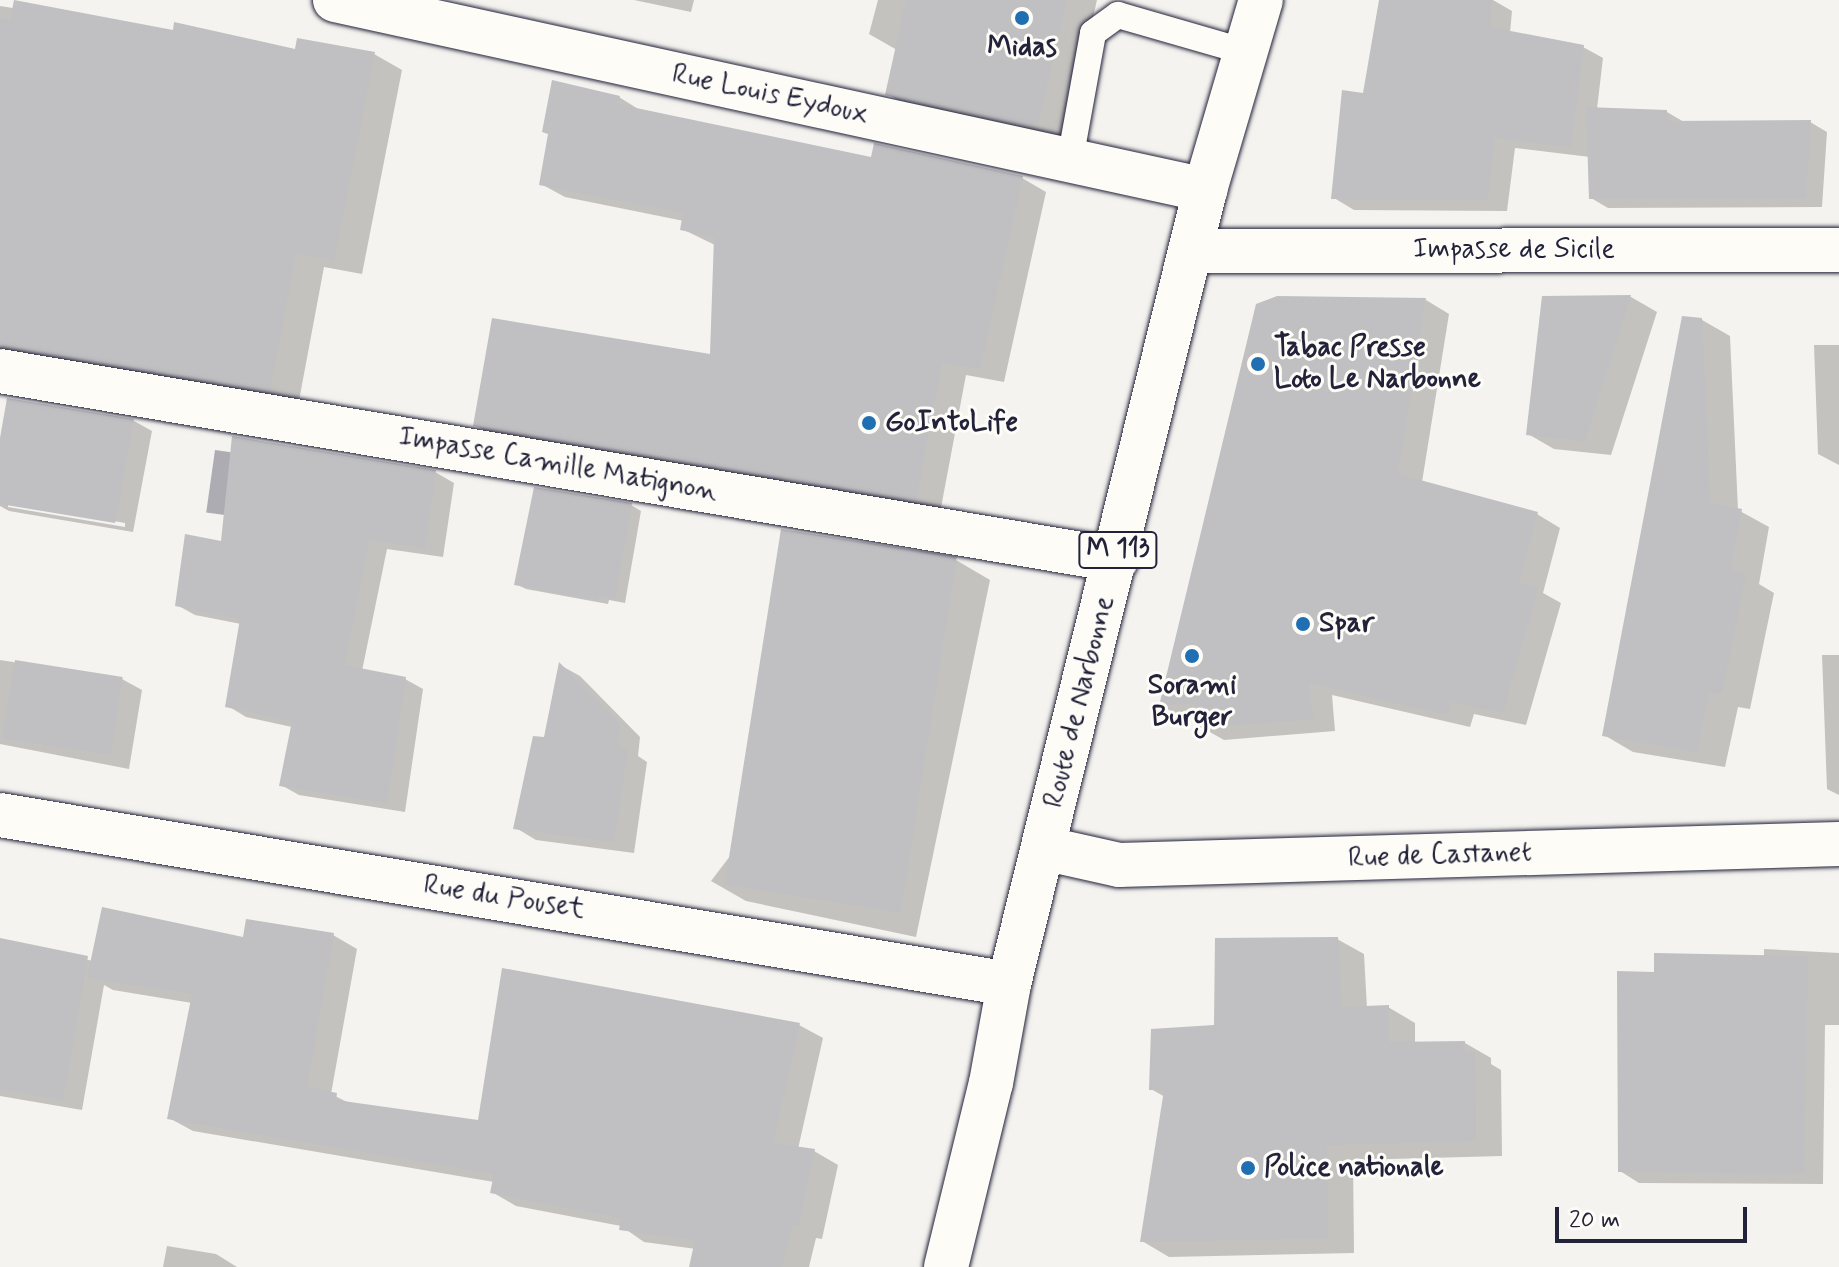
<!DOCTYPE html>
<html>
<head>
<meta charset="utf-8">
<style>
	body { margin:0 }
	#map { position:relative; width:1839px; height:1267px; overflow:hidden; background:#f4f3ef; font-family:Mynerve,sans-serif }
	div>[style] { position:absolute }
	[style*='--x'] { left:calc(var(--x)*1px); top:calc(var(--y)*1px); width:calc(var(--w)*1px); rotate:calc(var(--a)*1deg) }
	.water>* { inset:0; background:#acacb2; transform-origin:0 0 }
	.shadow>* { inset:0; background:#0003 }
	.building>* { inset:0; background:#c0bfc2; transform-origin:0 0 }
	.roads { filter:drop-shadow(0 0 2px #22223b) drop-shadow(0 0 2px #22223b) }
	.lane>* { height:26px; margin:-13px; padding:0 13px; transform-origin:13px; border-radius:13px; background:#fdfcf7 }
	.street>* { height:44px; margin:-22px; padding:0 22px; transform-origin:22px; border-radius:22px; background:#fdfcf7 }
	.primary>* { height:44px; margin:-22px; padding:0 22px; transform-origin:22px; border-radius:22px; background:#fdfcf7 }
	.dots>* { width:22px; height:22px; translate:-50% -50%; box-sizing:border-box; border:4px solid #fdfcf7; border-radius:50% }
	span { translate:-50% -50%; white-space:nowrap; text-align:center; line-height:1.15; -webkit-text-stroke:6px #fdfcf7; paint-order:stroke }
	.shield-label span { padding:2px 6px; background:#fdfcf7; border:2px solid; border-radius:6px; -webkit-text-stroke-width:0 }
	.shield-label { font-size:26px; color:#22223b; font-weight:700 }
	.poi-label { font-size:28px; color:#22223b; font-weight:700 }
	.left { translate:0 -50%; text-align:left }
	.street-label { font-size:28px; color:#22223b }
	.scale { position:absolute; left:1555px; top:1207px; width:192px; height:36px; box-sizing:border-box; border:4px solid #22223b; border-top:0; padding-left:10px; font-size:24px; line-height:28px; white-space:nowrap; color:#22223b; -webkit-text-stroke:6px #fdfcf7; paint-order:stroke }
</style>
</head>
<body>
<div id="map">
	<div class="water">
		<i style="left:215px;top:450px;width:41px;height:63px;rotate:8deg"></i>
	</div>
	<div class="shadow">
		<i style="clip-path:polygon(634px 0,694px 0,691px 12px)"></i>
		<i style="clip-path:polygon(878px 0,1097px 0,1065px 138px,914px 109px,887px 94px,897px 50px,869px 34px)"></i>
		<i style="clip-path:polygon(1381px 0,1493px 0,1512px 11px,1510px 33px,1583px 47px,1603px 58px,1597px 109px,1667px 112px,1684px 122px,1810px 122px,1827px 132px,1822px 207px,1608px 208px,1591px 198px,1590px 157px,1515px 148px,1507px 211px,1354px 210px,1334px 198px,1365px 95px)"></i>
		<i style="clip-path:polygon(0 6px,296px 52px,374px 54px,402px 70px,362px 274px,324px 267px,298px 406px,0 361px)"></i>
		<i style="clip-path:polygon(619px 97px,643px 112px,873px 159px,1022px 178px,1046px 192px,1004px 382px,966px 375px,940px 513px,499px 439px,475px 425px,712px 356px,715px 245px,682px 229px,684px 221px,565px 197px,541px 184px)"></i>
		<i style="clip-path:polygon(1631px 297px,1657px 312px,1611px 455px,1554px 449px,1528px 434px,1544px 298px)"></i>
		<i style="clip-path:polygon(1426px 300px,1449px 314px,1422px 482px,1537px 514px,1560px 528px,1543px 593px,1561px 603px,1526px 725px,1474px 714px,1470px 727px,1332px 695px,1335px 731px,1224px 740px,1201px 727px,1200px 717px,1185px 719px,1162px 706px)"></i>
		<i style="clip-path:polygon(1702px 320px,1730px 336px,1738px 510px,1769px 527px,1759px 584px,1774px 593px,1750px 709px,1738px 707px,1725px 767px,1633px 752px,1604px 735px)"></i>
		<i style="clip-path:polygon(1814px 345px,1839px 345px,1839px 465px,1818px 454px)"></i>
		<i style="clip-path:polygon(evenodd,134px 421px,152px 431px,133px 532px,9px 511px,0 506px,0 450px,134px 421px,8px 503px,125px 523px,125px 527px,8px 507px,8px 503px)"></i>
		<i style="clip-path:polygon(435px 472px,454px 483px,443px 557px,387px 549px,362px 671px,405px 679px,423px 689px,405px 812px,299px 795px,281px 785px,292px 727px,246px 717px,228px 706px,241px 624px,195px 615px,177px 605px,223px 543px)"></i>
		<i style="clip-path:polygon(631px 505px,641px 511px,625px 603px,609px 600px,608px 604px,526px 589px,516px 584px)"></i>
		<i style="clip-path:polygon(956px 560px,990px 580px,916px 937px,746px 901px,711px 881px)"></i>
		<i style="clip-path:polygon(1822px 655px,1839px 655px,1839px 795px,1827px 789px)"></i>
		<i style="clip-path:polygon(0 660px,122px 679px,142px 690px,129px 769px,0 744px)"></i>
		<i style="clip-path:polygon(560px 665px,580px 676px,640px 737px,638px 756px,647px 762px,634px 853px,536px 840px,516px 828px,546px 739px)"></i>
		<i style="clip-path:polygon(333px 935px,357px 949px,331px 1094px,353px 1105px,480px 1122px,799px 1025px,823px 1038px,798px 1149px,814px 1151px,838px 1165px,822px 1239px,816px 1238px,809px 1267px,692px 1267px,696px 1249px,644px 1242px,621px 1226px,516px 1206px,492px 1192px,494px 1182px,193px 1131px,169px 1118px,192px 1003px,113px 990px,104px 985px,82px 1110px,0 1096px,0 940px,93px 961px,244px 939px)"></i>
		<i style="clip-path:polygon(1337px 939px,1364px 954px,1367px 1008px,1388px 1007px,1415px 1023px,1415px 1043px,1465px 1043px,1491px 1058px,1491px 1064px,1501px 1070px,1502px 1156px,1353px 1160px,1354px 1253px,1169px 1257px,1142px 1241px,1165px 1097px,1151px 1089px,1216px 1026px)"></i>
		<i style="clip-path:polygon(1764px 949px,1839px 953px,1839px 1025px,1825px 1025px,1823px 1184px,1639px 1183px,1620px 1171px,1656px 974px,1764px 957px)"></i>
		<i style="clip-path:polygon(167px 1246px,216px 1254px,237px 1267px,163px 1267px)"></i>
	</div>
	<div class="building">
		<i style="clip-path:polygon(14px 0,173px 30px,174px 22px,295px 49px,297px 38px,375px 52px,334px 260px,296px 253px,270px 391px,0 347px,0 18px,10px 20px)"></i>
		<i style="clip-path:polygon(906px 0,1067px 0,1038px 123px,1034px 127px,885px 95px)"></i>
		<i style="clip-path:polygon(1379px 0,1492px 0,1490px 27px,1584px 45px,1571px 147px,1495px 138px,1487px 200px,1331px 199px,1342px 90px,1363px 93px)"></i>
		<i style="clip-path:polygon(552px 80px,620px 96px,617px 104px,871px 157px,874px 143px,1023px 176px,980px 369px,942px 363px,916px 501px,473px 426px,492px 318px,710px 354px,714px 237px,680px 230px,683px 213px,539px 185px,548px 134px,542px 132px)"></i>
		<i style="clip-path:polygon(1586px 107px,1667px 110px,1667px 121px,1811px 120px,1806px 199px,1589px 199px)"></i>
		<i style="clip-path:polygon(1631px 295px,1585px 441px,1526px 435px,1542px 296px)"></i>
		<i style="clip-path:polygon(1277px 296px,1426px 298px,1398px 474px,1538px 512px,1519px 583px,1538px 588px,1503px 713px,1450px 702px,1447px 715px,1309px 683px,1313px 719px,1199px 728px,1197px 703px,1159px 706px,1256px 304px)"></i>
		<i style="clip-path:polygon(1682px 316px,1702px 318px,1710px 503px,1742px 509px,1730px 571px,1746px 574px,1722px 694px,1709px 692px,1697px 752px,1602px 736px)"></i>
		<i style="clip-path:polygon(7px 398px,134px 419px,115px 523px,0 504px,0 438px)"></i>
		<i style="clip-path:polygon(232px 436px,436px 470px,425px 548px,369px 540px,344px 665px,406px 677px,387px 803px,279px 786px,292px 721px,225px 707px,240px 619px,175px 606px,185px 534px,221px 541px)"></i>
		<i style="clip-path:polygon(534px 487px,632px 503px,615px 598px,599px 596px,598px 600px,514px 585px)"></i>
		<i style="left:781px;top:529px;width:178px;height:360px;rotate:9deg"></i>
		<i style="left:15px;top:660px;width:109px;height:79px;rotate:9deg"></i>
		<i style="clip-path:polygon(559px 662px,620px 724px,617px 747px,628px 748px,614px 842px,513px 829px,533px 736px,544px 737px)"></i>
		<i style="clip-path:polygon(102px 907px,243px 937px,246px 919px,334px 933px,307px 1087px,337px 1093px,336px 1100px,478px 1120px,502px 968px,800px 1023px,773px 1143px,815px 1149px,798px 1227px,792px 1226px,782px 1267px,689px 1267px,695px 1240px,619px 1230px,621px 1218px,490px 1193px,494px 1174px,167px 1119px,192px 994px,87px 978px)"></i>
		<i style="clip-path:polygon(1338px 937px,1342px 1007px,1389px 1005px,1389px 1042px,1465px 1041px,1465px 1053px,1475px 1052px,1476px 1141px,1327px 1145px,1328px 1238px,1140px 1242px,1164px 1090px,1149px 1090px,1151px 1029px,1214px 1025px,1215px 938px)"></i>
		<i style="clip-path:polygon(0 938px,88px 956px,63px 1100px,0 1089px)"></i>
		<i style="clip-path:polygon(1654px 953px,1808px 956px,1804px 1174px,1618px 1172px,1617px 971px,1654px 972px)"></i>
	</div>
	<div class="roads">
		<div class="lane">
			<i style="--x:1070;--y:160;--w:129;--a:-79.7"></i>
			<i style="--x:1093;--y:33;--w:31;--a:-36"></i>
			<i style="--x:1118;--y:15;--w:133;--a:16.1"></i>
		</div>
		<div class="street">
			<i style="--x:335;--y:0;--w:891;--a:12.32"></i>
			<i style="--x:1190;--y:251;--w:649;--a:-0.09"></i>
			<i style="--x:0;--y:371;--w:1132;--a:9.61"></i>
			<i style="--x:0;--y:815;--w:1023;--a:9.51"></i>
			<i style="--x:1043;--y:848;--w:78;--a:12.6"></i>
			<i style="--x:1119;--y:865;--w:720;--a:-1.67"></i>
		</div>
		<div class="primary">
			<i style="--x:946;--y:1267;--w:189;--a:-76.3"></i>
			<i style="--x:991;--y:1083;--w:101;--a:-79.7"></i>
			<i style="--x:1009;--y:984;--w:818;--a:-76.13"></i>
			<i style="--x:1205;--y:190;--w:198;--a:-73.6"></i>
		</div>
	</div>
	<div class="dots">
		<i style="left:1022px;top:18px;background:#1f6fb2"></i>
		<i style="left:1258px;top:364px;background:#1f6fb2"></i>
		<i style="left:869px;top:423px;background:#1f6fb2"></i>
		<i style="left:1303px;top:624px;background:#1f6fb2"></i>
		<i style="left:1192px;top:656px;background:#1f6fb2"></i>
		<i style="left:1248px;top:1168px;background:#1f6fb2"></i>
	</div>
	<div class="shield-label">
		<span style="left:1118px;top:550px">M 113</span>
	</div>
	<div class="poi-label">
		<span style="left:1022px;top:48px">Midas</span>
		<span class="left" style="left:1274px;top:364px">Tabac Presse<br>Loto Le Narbonne</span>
		<span class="left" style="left:885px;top:423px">GoIntoLife</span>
		<span class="left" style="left:1319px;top:624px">Spar</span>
		<span style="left:1192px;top:702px">Sorami<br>Burger</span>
		<span class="left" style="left:1264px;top:1168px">Police nationale</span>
	</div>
	<div class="street-label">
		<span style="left:770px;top:95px;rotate:12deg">Rue Louis Eydoux</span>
		<span style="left:1514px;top:250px">Impasse de Sicile</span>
		<span style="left:558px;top:465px;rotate:10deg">Impasse Camille Matignon</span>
		<span style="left:1080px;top:702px;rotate:-76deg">Route de Narbonne</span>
		<span style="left:1440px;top:856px;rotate:-2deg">Rue de Castanet</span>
		<span style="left:504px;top:898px;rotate:9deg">Rue du Pouset</span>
	</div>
	<div class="scale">20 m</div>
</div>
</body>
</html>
